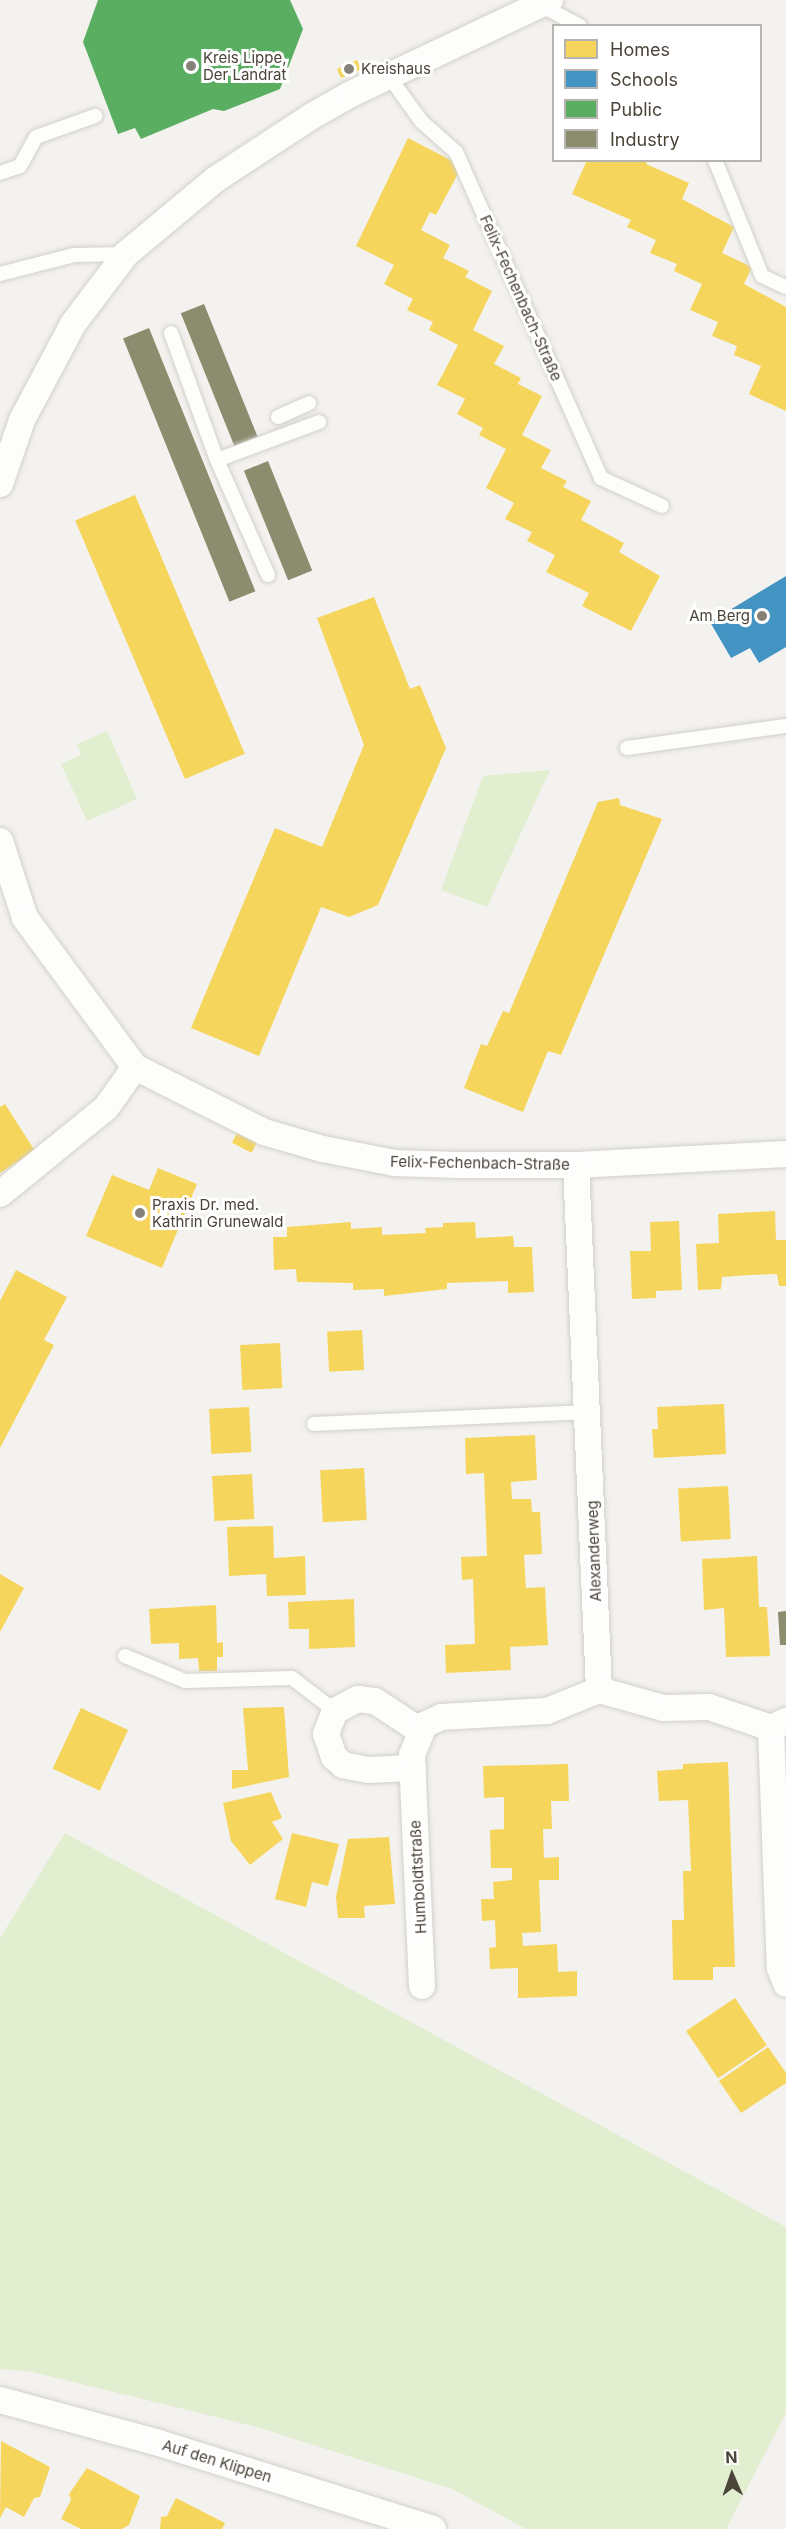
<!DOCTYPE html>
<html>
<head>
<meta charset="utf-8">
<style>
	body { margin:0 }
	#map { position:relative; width:786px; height:2529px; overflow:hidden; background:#f4f2ee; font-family:Inter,sans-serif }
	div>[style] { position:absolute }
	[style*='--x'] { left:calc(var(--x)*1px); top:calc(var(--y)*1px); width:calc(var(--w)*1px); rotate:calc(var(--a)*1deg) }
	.green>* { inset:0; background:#e1eecf }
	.homes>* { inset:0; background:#f6d55c; transform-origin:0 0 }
	.schools>* { inset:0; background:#4393c3 }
	.public>* { inset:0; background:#5aae61 }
	.industry>* { inset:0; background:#8c8c6e; transform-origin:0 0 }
	.roads { filter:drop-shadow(0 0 2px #d2d0cb) drop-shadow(0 0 2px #d2d0cb) }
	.lane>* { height:14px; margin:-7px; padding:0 7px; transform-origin:7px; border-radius:7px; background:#fdfdfc }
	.street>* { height:26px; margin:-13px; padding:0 13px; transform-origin:13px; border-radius:13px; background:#fdfdfc }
	.dots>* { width:16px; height:16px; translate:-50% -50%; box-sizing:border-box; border:3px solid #fff; border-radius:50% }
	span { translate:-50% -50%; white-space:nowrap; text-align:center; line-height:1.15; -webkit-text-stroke:6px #fff; paint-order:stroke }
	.poi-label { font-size:15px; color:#4b4439 }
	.left { translate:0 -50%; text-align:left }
	.right { translate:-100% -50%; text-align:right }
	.street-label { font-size:15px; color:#4b4439 }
	.legend { position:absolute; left:552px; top:24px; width:210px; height:138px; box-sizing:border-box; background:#fff; border:2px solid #b7b4b0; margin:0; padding:8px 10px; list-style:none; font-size:18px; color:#4b4439 }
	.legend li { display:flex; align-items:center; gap:12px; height:30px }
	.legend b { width:30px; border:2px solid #b7b4b0 }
	.north { position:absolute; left:702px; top:2445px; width:60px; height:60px; -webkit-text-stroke:4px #fff; paint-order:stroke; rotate:358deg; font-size:16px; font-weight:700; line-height:24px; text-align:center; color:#4b4439 }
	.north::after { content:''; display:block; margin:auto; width:21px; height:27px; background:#4b4439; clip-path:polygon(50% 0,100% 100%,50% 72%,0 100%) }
</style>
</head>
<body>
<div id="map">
	<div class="green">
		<i style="clip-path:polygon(107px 731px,137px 799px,87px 821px,61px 764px,81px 755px,77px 744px)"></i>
		<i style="clip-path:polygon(550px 770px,487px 907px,441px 890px,483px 776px)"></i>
		<i style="clip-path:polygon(65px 1833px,786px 2227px,786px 2413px,726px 2529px,526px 2529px,452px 2489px,257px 2427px,28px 2371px,0 2369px,0 1938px)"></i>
	</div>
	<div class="homes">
		<i style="left:357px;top:60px;width:10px;height:22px;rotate:66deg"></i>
		<i style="clip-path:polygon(408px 138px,462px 166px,436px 215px,430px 212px,421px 230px,450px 245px,443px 258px,469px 271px,465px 277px,492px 291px,473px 330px,504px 346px,494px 364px,521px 378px,518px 384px,542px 396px,522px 435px,551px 450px,541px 468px,567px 481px,563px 487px,591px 501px,581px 520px,624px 543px,619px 552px,660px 576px,631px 631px,582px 606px,589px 593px,546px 572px,555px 555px,527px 541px,532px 532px,505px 519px,514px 503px,486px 488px,506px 449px,479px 435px,483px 428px,457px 414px,465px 399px,437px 385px,458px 345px,429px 330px,433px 322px,407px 310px,413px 299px,384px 284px,394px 265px,356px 246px)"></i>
		<i style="clip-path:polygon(587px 160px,648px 160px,646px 164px,689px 183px,682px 199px,734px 227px,722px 253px,752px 267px,744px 284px,786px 307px,786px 411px,749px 394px,761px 366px,734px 355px,737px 346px,712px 336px,718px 322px,690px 310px,702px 284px,674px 271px,677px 264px,650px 253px,656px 240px,627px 227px,631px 220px,572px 194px)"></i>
		<i style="left:135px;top:495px;width:281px;height:65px;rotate:67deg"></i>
		<i style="clip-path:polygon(374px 597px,410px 689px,420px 685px,446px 748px,378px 905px,349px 917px,321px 907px,259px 1056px,191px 1028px,275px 828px,322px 847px,364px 745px,317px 618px)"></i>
		<i style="clip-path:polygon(619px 798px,620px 805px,662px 819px,561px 1055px,548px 1051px,523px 1112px,464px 1088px,481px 1044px,487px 1046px,503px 1011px,509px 1013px,598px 802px)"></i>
		<i style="clip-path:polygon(5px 1104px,35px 1151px,0 1173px,0 1107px)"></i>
		<i style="left:237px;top:1133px;width:22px;height:11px;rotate:27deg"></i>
		<i style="clip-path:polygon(158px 1168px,197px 1184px,162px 1268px,86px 1236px,112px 1175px,149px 1190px)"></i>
		<i style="clip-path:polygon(775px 1211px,776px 1240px,786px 1240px,786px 1286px,779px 1286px,777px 1274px,750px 1275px,722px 1277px,721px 1289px,698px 1290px,696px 1244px,719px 1243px,718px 1214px)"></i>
		<i style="clip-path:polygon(679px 1221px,682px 1290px,656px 1291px,656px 1298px,632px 1299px,630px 1251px,651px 1251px,650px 1222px)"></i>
		<i style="clip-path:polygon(351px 1222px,351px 1229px,382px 1227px,382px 1235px,426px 1233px,425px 1228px,443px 1227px,443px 1223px,475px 1222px,476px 1238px,513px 1236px,514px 1247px,532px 1247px,534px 1292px,508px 1293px,508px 1281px,447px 1283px,447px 1289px,384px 1296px,384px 1289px,353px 1290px,353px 1283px,297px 1282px,296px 1269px,274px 1270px,273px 1237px,287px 1237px,287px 1227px)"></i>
		<i style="clip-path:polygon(16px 1270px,67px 1297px,44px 1340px,54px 1345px,0 1448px,0 1301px)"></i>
		<i style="left:362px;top:1330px;width:40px;height:35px;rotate:87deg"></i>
		<i style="left:280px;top:1343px;width:45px;height:40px;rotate:87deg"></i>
		<i style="clip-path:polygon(724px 1404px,726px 1454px,654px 1458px,652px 1429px,658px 1429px,657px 1407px)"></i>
		<i style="left:249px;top:1407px;width:45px;height:40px;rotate:87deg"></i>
		<i style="clip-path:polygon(535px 1435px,537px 1480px,511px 1482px,512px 1499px,531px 1499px,532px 1512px,540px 1512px,542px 1554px,524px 1555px,526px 1588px,545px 1587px,548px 1645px,510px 1647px,511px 1670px,446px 1673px,445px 1645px,475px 1644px,473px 1579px,462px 1580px,461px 1557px,487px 1556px,484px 1473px,466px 1474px,465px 1438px)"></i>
		<i style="left:364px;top:1468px;width:52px;height:44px;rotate:87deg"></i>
		<i style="left:252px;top:1474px;width:45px;height:40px;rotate:87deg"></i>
		<i style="left:728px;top:1486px;width:53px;height:50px;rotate:87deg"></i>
		<i style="clip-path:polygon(273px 1526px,274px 1558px,305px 1556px,306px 1595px,267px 1596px,266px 1574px,229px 1576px,227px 1527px)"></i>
		<i style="clip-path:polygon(757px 1556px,759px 1607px,767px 1607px,770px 1656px,726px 1657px,724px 1608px,704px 1610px,702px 1559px)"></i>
		<i style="clip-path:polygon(0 1574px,24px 1588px,0 1632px)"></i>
		<i style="clip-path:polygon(354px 1599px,355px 1647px,309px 1649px,309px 1629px,289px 1629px,288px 1602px)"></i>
		<i style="clip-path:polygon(216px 1605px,217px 1643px,223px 1642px,223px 1657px,217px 1657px,217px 1671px,199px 1671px,198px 1658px,179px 1659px,179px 1643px,151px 1644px,149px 1609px)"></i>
		<i style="clip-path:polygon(284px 1707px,289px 1777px,232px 1789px,232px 1770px,248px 1770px,243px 1708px)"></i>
		<i style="left:81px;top:1708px;width:52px;height:67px;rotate:25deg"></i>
		<i style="clip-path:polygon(728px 1762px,735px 1967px,713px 1967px,713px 1980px,673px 1980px,672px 1920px,684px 1920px,683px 1871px,691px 1871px,688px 1800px,659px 1801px,657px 1771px,683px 1769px,683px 1764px)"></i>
		<i style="clip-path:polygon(568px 1764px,569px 1801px,551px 1801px,552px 1829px,543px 1829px,544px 1858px,559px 1857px,559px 1880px,539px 1880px,541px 1932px,522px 1933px,523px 1946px,557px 1944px,558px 1972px,577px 1971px,577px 1996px,518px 1998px,518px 1968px,490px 1969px,489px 1948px,496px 1947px,495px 1920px,482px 1921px,481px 1899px,494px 1899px,493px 1882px,512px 1880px,512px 1868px,491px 1868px,490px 1830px,504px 1829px,504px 1797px,484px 1798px,483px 1766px)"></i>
		<i style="clip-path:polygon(271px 1792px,282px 1818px,272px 1822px,283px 1839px,250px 1865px,231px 1841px,223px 1803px)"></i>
		<i style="clip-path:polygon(292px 1833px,339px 1844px,328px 1886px,312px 1882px,306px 1907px,275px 1899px)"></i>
		<i style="clip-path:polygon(389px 1837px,395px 1904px,364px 1906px,365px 1918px,338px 1918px,336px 1897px,348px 1839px)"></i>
		<i style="left:735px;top:1998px;width:57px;height:59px;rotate:56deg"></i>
		<i style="clip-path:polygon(768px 2047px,786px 2073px,786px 2083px,741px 2113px,719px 2081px)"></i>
		<i style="clip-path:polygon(1px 2441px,50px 2467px,40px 2497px,34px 2498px,24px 2517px,6px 2507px,0 2518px)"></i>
		<i style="clip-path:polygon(87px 2468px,140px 2496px,129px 2525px,122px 2529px,81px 2529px,61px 2519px,71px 2500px,69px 2494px)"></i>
		<i style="clip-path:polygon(176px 2498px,225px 2523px,222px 2529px,160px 2529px,161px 2517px,167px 2516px)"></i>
	</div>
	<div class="schools">
		<i style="clip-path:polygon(786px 576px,786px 647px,759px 663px,750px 648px,731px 658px,710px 622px)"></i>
	</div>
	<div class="public">
		<i style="clip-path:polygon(98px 0,290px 0,303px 29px,280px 89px,224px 111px,213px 109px,141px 139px,135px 128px,118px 134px,83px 42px)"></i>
	</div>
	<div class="industry">
		<i style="left:204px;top:304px;width:143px;height:25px;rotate:68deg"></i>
		<i style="left:149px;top:328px;width:284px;height:28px;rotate:68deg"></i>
		<i style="left:268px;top:461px;width:118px;height:26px;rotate:68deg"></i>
		<i style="clip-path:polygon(786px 1611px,786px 1645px,780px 1645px,778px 1612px)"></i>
	</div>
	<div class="roads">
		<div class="lane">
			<i style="--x:540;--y:5;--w:45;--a:27.7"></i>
			<i style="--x:388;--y:75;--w:57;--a:54.3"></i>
			<i style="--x:421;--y:121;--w:47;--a:41.5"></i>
			<i style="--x:456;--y:152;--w:357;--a:66"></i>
			<i style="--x:601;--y:478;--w:67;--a:24.7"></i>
			<i style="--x:715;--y:160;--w:125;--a:67.9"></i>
			<i style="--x:762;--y:276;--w:26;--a:25"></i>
			<i style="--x:0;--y:173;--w:21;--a:-19"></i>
			<i style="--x:20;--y:166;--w:33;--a:-61"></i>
			<i style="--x:36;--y:137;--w:63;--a:-19.6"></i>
			<i style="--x:0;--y:274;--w:76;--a:-14.4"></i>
			<i style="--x:74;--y:255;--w:52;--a:-1.1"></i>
			<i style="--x:171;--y:333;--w:135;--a:70.1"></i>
			<i style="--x:217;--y:460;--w:109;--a:-20.4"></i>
			<i style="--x:278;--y:417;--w:34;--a:-24"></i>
			<i style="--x:217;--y:460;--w:126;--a:66.1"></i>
			<i style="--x:627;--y:748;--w:161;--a:-7.9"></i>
			<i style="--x:314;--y:1424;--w:274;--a:-2.5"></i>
			<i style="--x:125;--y:1656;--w:65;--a:22.6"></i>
			<i style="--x:185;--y:1681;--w:107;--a:-1.6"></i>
			<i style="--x:292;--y:1678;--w:54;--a:37.5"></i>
		</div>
		<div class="street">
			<i style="--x:0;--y:484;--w:68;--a:-71"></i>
			<i style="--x:22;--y:420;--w:109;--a:-62"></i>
			<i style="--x:73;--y:324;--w:88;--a:-52.9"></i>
			<i style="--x:126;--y:254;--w:117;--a:-39.8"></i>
			<i style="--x:216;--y:179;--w:115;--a:-33.3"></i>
			<i style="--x:312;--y:116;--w:45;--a:-29.4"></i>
			<i style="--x:351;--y:94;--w:220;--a:-25.3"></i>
			<i style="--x:0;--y:841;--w:81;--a:72"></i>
			<i style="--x:25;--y:918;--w:185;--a:53.6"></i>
			<i style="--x:135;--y:1067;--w:144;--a:26.7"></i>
			<i style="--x:264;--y:1132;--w:61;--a:16.1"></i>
			<i style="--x:323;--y:1149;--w:73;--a:11"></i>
			<i style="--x:395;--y:1163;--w:62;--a:1.8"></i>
			<i style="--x:457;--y:1165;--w:119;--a:0"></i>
			<i style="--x:576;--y:1165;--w:210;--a:-3"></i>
			<i style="--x:576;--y:1165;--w:526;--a:87.49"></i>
			<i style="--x:0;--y:1194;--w:136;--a:-39.1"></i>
			<i style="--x:106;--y:1108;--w:50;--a:-54.7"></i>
			<i style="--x:771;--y:1728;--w:240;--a:87.9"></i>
			<i style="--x:780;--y:1968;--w:17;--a:69"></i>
			<i style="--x:413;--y:1768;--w:45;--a:177.5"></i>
			<i style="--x:368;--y:1770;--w:25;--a:-169"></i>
			<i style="--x:343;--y:1765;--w:12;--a:-138"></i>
			<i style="--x:334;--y:1757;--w:24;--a:-109"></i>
			<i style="--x:326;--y:1734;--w:25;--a:-69"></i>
			<i style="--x:335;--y:1711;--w:26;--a:-28"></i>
			<i style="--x:358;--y:1699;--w:17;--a:7"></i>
			<i style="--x:375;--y:1701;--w:53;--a:33.4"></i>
			<i style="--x:422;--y:1986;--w:231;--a:-92.5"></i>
			<i style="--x:412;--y:1755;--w:32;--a:-68"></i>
			<i style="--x:424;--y:1725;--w:19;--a:-25"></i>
			<i style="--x:441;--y:1717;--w:106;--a:-3.2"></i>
			<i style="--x:547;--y:1711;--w:56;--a:-22"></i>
			<i style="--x:599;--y:1690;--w:67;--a:15.5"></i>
			<i style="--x:664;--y:1708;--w:45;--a:-1.3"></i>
			<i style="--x:709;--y:1707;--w:65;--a:18.7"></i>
			<i style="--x:771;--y:1728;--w:17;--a:-25"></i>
			<i style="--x:0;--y:2400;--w:165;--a:15.1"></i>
			<i style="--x:159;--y:2443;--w:287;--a:17.4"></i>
		</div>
	</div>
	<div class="dots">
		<i style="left:191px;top:66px;background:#868178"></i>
		<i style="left:349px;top:69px;background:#868178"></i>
		<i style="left:762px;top:616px;background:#868178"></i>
		<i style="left:140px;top:1213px;background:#868178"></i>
	</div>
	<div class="poi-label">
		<span class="left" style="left:203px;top:66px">Kreis Lippe,<br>Der Landrat</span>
		<span class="left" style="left:361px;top:69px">Kreishaus</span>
		<span class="right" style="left:750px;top:616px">Am Berg</span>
		<span class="left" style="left:152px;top:1213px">Praxis Dr. med.<br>Kathrin Grunewald</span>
	</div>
	<div class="street-label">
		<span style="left:521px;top:298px;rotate:66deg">Felix-Fechenbach-Straße</span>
		<span style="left:480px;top:1163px;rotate:1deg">Felix-Fechenbach-Straße</span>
		<span style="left:594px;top:1551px;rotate:-92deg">Alexanderweg</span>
		<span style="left:418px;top:1877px;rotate:-93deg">Humboldtstraße</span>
		<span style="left:217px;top:2461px;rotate:17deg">Auf den Klippen</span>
	</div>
	<ul class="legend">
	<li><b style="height:16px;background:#f6d55c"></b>Homes</li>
	<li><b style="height:16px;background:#4393c3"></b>Schools</li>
	<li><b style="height:16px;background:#5aae61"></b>Public</li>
	<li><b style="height:16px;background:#8c8c6e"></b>Industry</li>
	</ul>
	<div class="north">N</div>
</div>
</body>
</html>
